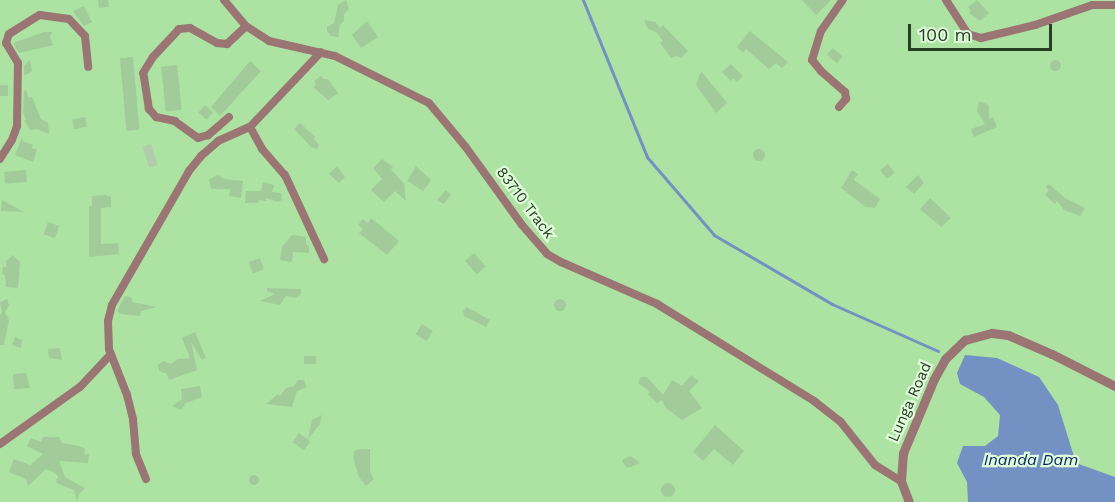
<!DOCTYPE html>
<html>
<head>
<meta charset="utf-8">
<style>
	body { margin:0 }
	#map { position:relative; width:1115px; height:502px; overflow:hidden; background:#ace3a2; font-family:"Work Sans",sans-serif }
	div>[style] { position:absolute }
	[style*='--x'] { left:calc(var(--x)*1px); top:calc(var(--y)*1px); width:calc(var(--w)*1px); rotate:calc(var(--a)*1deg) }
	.green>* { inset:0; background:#b0ccab; transform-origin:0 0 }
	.water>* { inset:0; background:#7491c3 }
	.stream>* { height:3px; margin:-1.5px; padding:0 1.5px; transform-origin:1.5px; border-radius:1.5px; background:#7491c3 }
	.building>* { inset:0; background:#a1cb99; transform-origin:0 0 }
	.round { border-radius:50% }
	.minor>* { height:8px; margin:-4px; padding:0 4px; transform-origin:4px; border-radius:4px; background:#9a7574 }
	.tertiary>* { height:9px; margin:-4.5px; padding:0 4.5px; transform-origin:4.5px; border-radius:4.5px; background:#9a7574 }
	span { translate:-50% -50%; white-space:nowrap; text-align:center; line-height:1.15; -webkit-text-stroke:4.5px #e0fcdb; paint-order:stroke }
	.street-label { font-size:15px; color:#283f25 }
	.water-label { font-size:16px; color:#052763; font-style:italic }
	.scale { position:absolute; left:908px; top:24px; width:144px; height:27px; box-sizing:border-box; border:3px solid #283f25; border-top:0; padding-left:8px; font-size:18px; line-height:21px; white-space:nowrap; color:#283f25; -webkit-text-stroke:4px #e0fcdb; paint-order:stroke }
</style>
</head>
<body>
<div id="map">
	<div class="green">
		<i style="left:151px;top:144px;width:22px;height:9px;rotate:72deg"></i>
	</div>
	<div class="water">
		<i style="clip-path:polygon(965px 355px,997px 358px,1039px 377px,1058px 405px,1076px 463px,1115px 477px,1115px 502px,968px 502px,967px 482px,957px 463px,963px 446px,985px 446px,998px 436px,1000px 415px,984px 397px,960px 384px,957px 373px)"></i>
	</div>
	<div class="stream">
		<i style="--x:583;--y:0;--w:170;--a:67.8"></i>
		<i style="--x:647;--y:157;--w:103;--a:49.3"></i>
		<i style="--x:714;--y:235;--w:137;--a:30.3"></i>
		<i style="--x:832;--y:304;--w:116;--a:23.9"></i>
	</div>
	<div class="building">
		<i style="clip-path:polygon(98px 0,108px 0,109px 7px,99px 8px)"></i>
		<i style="clip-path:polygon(346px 0,349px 9px,344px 14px,344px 21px,340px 25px,338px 37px,331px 36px,327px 31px,327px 27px,334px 23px,338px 5px)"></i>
		<i style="clip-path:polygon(802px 0,831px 0,816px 15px)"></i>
		<i style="clip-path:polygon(977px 0,989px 13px,980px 21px,969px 13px,971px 11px,968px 7px)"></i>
		<i style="clip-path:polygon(84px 6px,92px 22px,84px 26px,73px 11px)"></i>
		<i style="clip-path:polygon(644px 20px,655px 22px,660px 28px,663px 25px,688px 51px,681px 58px,677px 56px,671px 58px,660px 43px,663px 41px,656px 32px,648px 29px)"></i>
		<i style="clip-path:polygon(367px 21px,378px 37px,361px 48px,352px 35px)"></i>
		<i style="clip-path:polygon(750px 31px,788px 62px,782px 68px,776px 63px,769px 69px,746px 49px,743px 53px,737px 47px)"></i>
		<i style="clip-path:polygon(44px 32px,52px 32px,50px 37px,53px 45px,19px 53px,13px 43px)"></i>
		<i style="left:833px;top:48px;width:13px;height:9px;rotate:42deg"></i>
		<i style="left:133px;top:57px;width:73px;height:13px;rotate:85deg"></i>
		<i class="round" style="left:1049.5px;top:59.5px;width:11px;height:11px"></i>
		<i style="clip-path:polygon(30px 60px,32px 71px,26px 75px,24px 74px,24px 66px)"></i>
		<i style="clip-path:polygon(250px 61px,261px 71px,220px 116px,211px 107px)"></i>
		<i style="clip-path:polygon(731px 64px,743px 76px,737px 82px,733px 78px,731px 81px,722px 72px)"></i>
		<i style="left:177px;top:65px;width:45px;height:16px;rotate:84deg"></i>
		<i style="clip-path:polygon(701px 71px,727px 103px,716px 113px,696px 85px)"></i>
		<i style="clip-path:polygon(321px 76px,324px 79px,328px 79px,338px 93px,328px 100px,313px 87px,316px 85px,314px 81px)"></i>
		<i style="left:0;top:85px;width:8px;height:11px"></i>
		<i style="clip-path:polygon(26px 90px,29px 98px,32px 97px,41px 119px,48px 123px,49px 134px,37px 129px,30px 130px,24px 120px,26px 120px,23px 112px,24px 91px)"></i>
		<i style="clip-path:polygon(979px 101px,989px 105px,989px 119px,993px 117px,997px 127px,974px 137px,971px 129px,985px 124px,977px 111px)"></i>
		<i style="left:205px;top:105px;width:11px;height:10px;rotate:41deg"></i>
		<i style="left:85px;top:117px;width:10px;height:13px;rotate:79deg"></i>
		<i style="clip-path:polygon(300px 123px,315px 137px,314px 139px,319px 145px,317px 149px,311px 147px,294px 129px)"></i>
		<i style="clip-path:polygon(22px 137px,22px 141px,33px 145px,32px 148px,37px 149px,33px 162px,15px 155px)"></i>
		<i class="round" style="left:753px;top:149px;width:12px;height:12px"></i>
		<i style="clip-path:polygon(382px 159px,393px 167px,391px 169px,404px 184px,406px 201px,395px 191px,384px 202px,371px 190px,382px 179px,373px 168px)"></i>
		<i style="left:888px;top:164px;width:11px;height:10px;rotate:52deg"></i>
		<i style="clip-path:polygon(337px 166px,345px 177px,339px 183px,329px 174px)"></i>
		<i style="clip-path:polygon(416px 166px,431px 180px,423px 191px,407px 181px)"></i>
		<i style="left:26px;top:170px;width:12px;height:22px;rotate:85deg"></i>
		<i style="clip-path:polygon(852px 170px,858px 174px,854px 180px,880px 199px,875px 208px,866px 207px,841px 188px)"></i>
		<i style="clip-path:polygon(218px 175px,224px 179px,243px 181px,241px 198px,229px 196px,230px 189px,211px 189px,209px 179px)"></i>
		<i style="clip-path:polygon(918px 175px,924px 183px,914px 194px,906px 187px)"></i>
		<i style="clip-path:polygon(263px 182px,274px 185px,272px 192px,281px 193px,282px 200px,278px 202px,266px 198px,266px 201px,259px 200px,258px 203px,245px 203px,246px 191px,261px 191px)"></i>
		<i style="clip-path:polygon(1049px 184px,1065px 198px,1085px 208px,1080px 216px,1064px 210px,1057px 201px,1055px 204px,1045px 195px,1049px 190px,1046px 187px)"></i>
		<i style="clip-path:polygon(446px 190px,451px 195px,444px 204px,437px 200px)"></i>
		<i style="clip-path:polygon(105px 195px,111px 197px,111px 207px,101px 208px,101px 244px,118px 243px,119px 254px,89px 257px,89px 206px,92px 206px,92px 196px)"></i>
		<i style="clip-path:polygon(930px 198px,951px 218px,941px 227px,920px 209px)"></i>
		<i style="clip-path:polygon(2px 200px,24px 212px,1px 211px)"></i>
		<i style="clip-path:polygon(371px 218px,399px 241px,387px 255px,359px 233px,363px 229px,358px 225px,363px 219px,368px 223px)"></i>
		<i style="left:48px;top:222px;width:12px;height:13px;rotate:20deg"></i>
		<i style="clip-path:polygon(292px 235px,306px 237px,306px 245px,309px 245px,309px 253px,293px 252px,292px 262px,280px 260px,282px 247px)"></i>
		<i style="left:474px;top:253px;width:18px;height:12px;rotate:49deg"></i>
		<i style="clip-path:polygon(13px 255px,20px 262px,18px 288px,6px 287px,5px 275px,2px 274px,3px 267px,6px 267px,6px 261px)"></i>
		<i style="left:260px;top:258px;width:12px;height:12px;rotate:70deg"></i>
		<i style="clip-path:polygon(267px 288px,301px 289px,301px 294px,296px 298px,286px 296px,280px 305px,260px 301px,275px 294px,267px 291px)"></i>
		<i style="clip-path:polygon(125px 296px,132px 298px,132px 302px,157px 307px,141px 311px,140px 316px,121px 314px,117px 311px)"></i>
		<i class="round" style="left:554px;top:299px;width:12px;height:12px"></i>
		<i style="clip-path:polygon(7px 299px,9px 305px,5px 312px,9px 320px,4px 345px,0 345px,0 315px,2px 313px,0 302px)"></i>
		<i style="clip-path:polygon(467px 307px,490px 320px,486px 327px,464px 316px,463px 311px)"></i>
		<i style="left:422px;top:324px;width:13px;height:12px;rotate:32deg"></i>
		<i style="clip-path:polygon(195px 332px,206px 358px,202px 360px,191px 342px,197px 370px,169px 380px,167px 374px,159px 371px,158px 365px,163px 361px,171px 364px,178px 359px,190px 358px,182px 338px)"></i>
		<i style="clip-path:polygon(15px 337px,22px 340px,21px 348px,12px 345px)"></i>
		<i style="clip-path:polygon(60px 348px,62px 360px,49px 358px,48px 349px)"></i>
		<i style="left:304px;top:356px;width:12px;height:8px"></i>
		<i style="clip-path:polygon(26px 373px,30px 388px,14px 389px,13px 374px)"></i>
		<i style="clip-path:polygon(691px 375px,699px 381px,689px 391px,702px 408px,682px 420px,666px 408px,662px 400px,657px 403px,648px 394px,650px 392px,638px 383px,641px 377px,647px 377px,663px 395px,672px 380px,682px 386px)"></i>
		<i style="clip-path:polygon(298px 380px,304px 380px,307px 387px,297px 391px,292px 407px,266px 404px,278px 394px,280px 396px,286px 388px,294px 386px)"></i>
		<i style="clip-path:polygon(200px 386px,202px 397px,186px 403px,181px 410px,172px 406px,182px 399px,181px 389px)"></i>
		<i style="clip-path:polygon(322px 415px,320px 424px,308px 439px,312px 420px)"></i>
		<i style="clip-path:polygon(715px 425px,744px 451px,733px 465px,714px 449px,703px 461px,693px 452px)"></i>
		<i style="left:299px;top:433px;width:14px;height:11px;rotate:36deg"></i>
		<i style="clip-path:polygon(43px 437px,59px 437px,62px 443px,79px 446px,85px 449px,84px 454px,89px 454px,88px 463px,59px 461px,65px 477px,85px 488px,79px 494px,77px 502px,74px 490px,56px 483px,57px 478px,60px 479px,55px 473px,46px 469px,28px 486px,26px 479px,9px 472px,14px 459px,30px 465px,43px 454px,27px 446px,31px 438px,41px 442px)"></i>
		<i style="clip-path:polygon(362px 449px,370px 449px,370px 472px,374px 479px,366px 486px,359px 477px,353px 458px,355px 450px)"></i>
		<i style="clip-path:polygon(630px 456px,632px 457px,640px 463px,631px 467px,626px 467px,622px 460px)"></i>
		<i class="round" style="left:249px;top:475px;width:10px;height:10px"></i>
		<i class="round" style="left:661px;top:483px;width:14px;height:14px"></i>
	</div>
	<div class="minor">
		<i style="--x:224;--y:0;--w:34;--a:50"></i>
		<i style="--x:246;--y:26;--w:27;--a:33"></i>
		<i style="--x:269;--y:41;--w:68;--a:12.8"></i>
		<i style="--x:335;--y:56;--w:105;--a:26.6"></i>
		<i style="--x:429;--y:103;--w:56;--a:50.1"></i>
		<i style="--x:465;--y:146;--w:97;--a:54.2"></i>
		<i style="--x:522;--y:225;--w:38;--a:49"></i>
		<i style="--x:547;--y:254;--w:16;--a:30"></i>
		<i style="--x:561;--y:262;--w:105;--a:23.6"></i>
		<i style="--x:657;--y:304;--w:185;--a:31.7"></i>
		<i style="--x:814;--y:401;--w:33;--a:38"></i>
		<i style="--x:840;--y:421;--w:56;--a:51.5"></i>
		<i style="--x:875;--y:465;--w:31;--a:32"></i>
		<i style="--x:946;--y:0;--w:40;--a:57.1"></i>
		<i style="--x:968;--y:34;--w:14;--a:17"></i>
		<i style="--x:981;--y:38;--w:56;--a:-13.5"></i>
		<i style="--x:1035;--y:25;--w:60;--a:-19.3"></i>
		<i style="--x:1092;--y:5;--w:23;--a:0"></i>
		<i style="--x:839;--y:107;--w:11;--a:-49"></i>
		<i style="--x:846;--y:99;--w:7;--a:-98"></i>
		<i style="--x:845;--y:92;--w:32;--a:-139"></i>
		<i style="--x:821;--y:71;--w:14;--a:-129"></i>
		<i style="--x:812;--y:60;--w:30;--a:-73"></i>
		<i style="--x:821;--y:31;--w:38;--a:-55"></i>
		<i style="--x:229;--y:117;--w:28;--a:139"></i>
		<i style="--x:208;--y:135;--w:10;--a:163"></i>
		<i style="--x:198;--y:138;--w:29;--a:-144"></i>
		<i style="--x:175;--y:121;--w:19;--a:-168"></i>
		<i style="--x:156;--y:117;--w:11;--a:-131"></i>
		<i style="--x:149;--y:109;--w:36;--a:-99"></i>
		<i style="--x:143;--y:73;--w:19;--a:-58"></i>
		<i style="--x:153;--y:57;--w:38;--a:-47"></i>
		<i style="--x:179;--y:29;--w:11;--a:-5"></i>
		<i style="--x:190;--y:28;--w:31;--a:29"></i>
		<i style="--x:217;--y:43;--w:10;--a:6"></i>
		<i style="--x:227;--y:44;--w:26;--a:-43"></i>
		<i style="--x:250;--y:127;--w:25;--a:61"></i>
		<i style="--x:262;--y:149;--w:35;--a:49"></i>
		<i style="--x:285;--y:175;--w:93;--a:65.1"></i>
		<i style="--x:0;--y:159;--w:22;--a:-58"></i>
		<i style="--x:12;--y:140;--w:15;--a:-70"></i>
		<i style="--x:17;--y:126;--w:63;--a:-89.1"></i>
		<i style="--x:18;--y:63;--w:23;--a:-121"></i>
		<i style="--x:6;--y:43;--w:9;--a:-72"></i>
		<i style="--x:9;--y:34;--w:36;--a:-32"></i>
		<i style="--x:40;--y:15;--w:29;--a:8"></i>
		<i style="--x:69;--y:19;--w:23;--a:47"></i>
		<i style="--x:85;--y:36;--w:31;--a:84"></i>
		<i style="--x:0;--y:444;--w:98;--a:-35.5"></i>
		<i style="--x:80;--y:387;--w:45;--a:-46.8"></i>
		<i style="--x:146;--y:479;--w:27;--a:-112"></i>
		<i style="--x:136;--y:454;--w:35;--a:-95"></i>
		<i style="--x:133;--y:419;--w:25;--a:-104"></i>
		<i style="--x:127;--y:395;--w:49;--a:-111.4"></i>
		<i style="--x:109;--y:349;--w:28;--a:-92"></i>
		<i style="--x:108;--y:321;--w:16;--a:-76"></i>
		<i style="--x:112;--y:305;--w:155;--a:-60.1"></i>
		<i style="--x:189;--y:171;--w:19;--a:-51"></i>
		<i style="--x:201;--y:156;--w:23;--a:-41"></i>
		<i style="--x:218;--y:141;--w:35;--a:-24"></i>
		<i style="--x:250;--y:127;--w:103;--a:-46.6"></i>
	</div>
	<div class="tertiary">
		<i style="--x:909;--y:502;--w:22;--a:-111"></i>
		<i style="--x:901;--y:481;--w:28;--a:-86"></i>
		<i style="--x:903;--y:453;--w:80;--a:-67.3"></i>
		<i style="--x:934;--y:379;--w:23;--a:-61"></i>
		<i style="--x:945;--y:359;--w:28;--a:-44"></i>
		<i style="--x:965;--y:340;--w:28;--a:-15"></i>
		<i style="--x:992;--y:333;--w:16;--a:7"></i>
		<i style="--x:1008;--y:335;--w:48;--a:23.4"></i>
		<i style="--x:1052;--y:354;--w:71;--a:26.9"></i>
	</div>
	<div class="street-label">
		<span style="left:525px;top:203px;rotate:53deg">83710 Track</span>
		<span style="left:910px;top:402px;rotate:-66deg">Lunga Road</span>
	</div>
	<div class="water-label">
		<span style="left:1031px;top:460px">Inanda Dam</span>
	</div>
	<div class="scale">100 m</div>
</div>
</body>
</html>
